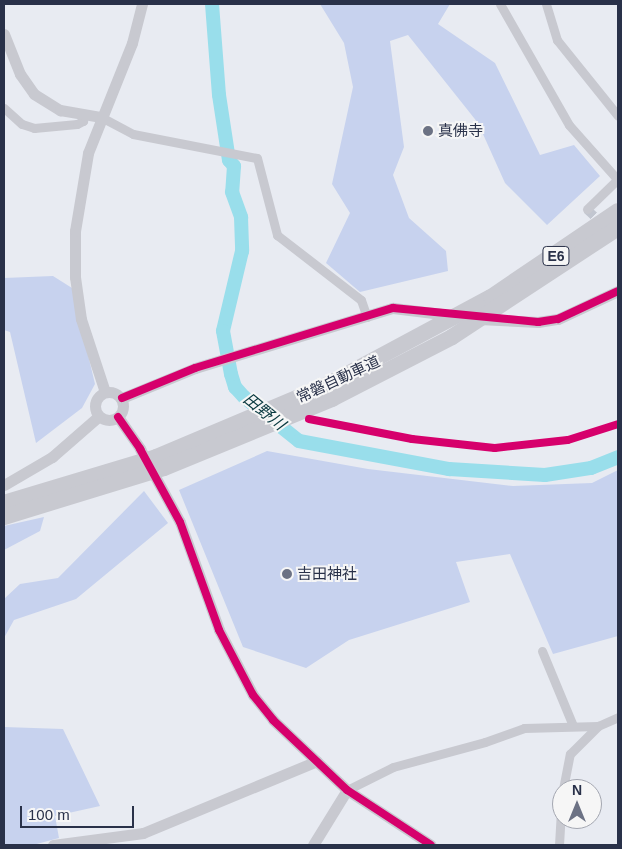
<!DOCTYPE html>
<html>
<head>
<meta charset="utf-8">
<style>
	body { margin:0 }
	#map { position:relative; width:622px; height:849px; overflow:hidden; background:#e8ebf2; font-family:Arial,"Noto Sans JP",sans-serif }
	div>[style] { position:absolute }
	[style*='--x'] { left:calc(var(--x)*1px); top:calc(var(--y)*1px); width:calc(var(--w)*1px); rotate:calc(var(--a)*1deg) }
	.green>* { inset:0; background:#c7d2ee }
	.river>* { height:14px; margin:-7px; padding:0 7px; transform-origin:7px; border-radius:7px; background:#99deeb }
	.minor-tunnel>* { height:9px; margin-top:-4.5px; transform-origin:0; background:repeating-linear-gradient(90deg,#c2c6d0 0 9px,transparent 0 13.5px) }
	.minor>* { height:9px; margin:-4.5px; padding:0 4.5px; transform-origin:4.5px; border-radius:4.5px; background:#c8c9d0 }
	.tertiary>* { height:11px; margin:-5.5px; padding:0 5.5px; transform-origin:5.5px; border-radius:5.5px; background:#c8c9d0 }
	.tertiary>.ring { margin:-5.5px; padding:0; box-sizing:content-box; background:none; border:11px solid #c8c9d0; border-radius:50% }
	.motorway>* { height:16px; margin:-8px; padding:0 8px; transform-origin:8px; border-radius:8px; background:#c8c9d0 }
	.cycleway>* { height:8px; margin:-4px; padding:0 4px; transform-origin:4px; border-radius:4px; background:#d6006c }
	.dots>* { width:14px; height:14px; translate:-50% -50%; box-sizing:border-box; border:2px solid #f6f6f6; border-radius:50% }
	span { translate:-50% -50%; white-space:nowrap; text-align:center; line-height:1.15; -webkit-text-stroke:4px #f6f6f6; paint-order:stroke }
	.shield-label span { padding:1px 4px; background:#f6f6f6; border:1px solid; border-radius:4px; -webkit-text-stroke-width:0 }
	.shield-label { font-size:14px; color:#293149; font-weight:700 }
	.poi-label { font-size:15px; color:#293149 }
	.left { translate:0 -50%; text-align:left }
	.street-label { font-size:15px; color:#293149 }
	.water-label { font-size:16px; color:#08383f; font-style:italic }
	.frame { position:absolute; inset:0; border:5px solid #293149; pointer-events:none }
	.north { position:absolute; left:552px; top:779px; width:50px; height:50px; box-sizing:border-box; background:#f6f6f6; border:1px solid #a4a7b1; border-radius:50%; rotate:0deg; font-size:14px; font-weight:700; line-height:20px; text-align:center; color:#293149 }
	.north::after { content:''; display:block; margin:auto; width:18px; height:22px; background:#6c7284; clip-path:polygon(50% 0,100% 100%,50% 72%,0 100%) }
	.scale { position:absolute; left:20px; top:806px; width:114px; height:22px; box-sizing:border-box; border:2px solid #293149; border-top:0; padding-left:6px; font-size:15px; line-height:18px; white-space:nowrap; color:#293149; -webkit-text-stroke:4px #f6f6f6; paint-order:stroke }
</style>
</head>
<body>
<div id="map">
	<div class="green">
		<i style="clip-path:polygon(320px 4px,450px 4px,438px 24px,495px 63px,540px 155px,574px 145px,600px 176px,547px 225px,505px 183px,478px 123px,408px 35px,390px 41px,404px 147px,393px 175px,409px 218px,446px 251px,448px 271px,360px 292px,326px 263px,350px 213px,332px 184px,353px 87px,344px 43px)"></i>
		<i style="clip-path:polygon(53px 276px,72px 288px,95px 384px,82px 408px,36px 443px,10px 332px,4px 330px,4px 278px)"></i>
		<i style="clip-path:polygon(267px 451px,368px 469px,513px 486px,592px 483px,618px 470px,618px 636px,553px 654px,510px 554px,456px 562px,470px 602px,349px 640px,306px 668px,243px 647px,179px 490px)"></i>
		<i style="clip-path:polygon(144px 491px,168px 523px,76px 599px,14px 620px,4px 638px,4px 599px,20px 584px,58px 578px)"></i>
		<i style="clip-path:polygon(44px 517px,40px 531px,4px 550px,4px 526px)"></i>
		<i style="clip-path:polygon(4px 727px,63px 729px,100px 806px,55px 816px,59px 838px,33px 845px,4px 845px)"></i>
	</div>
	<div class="river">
		<i style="--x:212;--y:4;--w:91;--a:85.6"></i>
		<i style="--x:219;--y:95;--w:66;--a:81.3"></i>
		<i style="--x:229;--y:160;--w:8;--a:50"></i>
		<i style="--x:234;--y:166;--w:26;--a:94"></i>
		<i style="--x:232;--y:192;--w:27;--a:70"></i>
		<i style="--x:241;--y:217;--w:34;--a:88"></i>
		<i style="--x:242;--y:251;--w:82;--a:103.4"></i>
		<i style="--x:223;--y:331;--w:44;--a:79.5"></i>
		<i style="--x:231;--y:374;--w:14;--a:73"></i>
		<i style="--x:235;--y:387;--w:13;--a:48"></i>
		<i style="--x:244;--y:397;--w:70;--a:38.7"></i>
		<i style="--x:299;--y:441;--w:153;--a:10.6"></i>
		<i style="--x:449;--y:469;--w:96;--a:3.6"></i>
		<i style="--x:545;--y:475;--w:47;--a:-8.7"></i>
		<i style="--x:591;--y:468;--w:29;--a:-22"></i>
	</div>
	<div class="minor-tunnel">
		<i style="--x:587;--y:209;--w:22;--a:43"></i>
	</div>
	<div class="minor">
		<i style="--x:500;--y:4;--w:139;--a:60.3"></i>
		<i style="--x:569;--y:125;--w:74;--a:48.3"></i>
		<i style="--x:546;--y:4;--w:38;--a:73"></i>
		<i style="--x:557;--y:40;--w:97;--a:51.2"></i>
		<i style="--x:4;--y:108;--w:24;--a:42"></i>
		<i style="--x:22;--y:124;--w:13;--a:18"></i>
		<i style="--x:34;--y:128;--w:43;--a:-5.3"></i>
		<i style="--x:77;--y:124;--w:7;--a:-27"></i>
		<i style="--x:83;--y:121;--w:7;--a:-90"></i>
		<i style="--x:101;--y:117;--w:36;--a:28"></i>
		<i style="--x:133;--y:134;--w:126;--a:11"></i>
		<i style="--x:257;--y:158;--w:80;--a:75.4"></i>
		<i style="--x:277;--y:235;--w:106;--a:37.7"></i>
		<i style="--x:361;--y:300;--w:18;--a:71"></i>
		<i style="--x:587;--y:209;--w:43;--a:-44.1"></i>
		<i style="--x:542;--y:651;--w:81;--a:67.5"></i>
		<i style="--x:563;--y:789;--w:36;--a:-79"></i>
		<i style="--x:570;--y:754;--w:40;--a:-45"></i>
		<i style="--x:598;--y:726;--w:22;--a:-24"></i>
		<i style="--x:347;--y:790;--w:51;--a:-26.6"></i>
		<i style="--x:393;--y:767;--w:95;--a:-15.2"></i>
		<i style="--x:485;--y:742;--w:41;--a:-19.7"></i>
		<i style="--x:524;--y:728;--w:74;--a:-1.5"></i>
		<i style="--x:559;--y:845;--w:52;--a:-86.7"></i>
	</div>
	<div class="tertiary">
		<i style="--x:4;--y:34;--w:43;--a:68.2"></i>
		<i style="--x:20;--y:74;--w:24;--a:55"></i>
		<i style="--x:34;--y:94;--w:31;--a:32"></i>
		<i style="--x:60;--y:110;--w:42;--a:9.7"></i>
		<i style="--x:479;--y:319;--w:59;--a:2.9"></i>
		<i style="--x:538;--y:322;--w:20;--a:-9"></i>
		<i style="--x:558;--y:319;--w:66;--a:-25"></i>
		<i class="ring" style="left:95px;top:392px;width:17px;height:17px"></i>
		<i style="--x:105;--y:392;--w:77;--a:-108.2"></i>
		<i style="--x:81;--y:319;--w:42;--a:-98.1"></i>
		<i style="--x:75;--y:277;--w:46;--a:-90"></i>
		<i style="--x:75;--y:231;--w:79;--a:-80.5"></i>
		<i style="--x:88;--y:153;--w:118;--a:-68.2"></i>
		<i style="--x:132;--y:43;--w:40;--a:-75.6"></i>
		<i style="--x:122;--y:398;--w:79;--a:-22.3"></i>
		<i style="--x:195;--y:368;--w:207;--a:-16.9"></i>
		<i style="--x:393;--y:308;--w:65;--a:7"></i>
		<i style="--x:118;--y:417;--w:39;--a:55"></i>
		<i style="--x:140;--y:449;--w:83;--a:61.3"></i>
		<i style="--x:180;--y:522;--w:115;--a:70.1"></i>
		<i style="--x:219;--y:630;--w:73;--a:62.4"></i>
		<i style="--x:253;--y:695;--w:32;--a:51"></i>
		<i style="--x:273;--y:720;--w:102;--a:43.4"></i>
		<i style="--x:347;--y:790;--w:100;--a:33.2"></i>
		<i style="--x:4;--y:485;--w:56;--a:-30.3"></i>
		<i style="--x:52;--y:457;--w:62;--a:-41.1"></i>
		<i style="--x:53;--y:845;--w:91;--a:-7.6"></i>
		<i style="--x:143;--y:833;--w:188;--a:-22.5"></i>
		<i style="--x:313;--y:845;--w:65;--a:-58.3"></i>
	</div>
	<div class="motorway">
		<i style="--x:4;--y:503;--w:159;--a:-16.8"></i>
		<i style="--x:156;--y:457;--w:183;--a:-22.8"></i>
		<i style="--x:325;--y:386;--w:188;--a:-28.2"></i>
		<i style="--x:491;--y:297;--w:153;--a:-34.1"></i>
		<i style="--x:4;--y:517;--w:167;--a:-17"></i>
		<i style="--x:164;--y:468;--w:182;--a:-22.3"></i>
		<i style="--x:332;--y:399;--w:135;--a:-27.3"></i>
		<i style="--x:452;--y:337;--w:199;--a:-33.3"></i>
	</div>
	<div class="cycleway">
		<i style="--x:122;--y:398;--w:79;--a:-22.3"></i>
		<i style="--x:195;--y:368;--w:207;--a:-16.9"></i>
		<i style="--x:393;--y:308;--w:146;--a:5.5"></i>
		<i style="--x:538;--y:322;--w:20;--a:-9"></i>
		<i style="--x:558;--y:319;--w:66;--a:-25"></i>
		<i style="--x:118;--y:417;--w:39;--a:55"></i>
		<i style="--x:140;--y:449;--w:83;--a:61.3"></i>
		<i style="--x:180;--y:522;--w:115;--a:70.1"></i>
		<i style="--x:219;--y:630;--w:73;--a:62.4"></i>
		<i style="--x:253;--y:695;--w:32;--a:51"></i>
		<i style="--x:273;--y:720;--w:102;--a:43.4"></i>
		<i style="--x:347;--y:790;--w:100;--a:33.2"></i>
		<i style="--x:309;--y:419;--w:105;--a:11"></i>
		<i style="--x:412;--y:439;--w:83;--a:6.2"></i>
		<i style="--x:495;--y:448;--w:73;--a:-6.3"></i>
		<i style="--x:568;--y:440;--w:52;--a:-17.7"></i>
	</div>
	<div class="dots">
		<i style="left:428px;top:131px;background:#6c7284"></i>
		<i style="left:287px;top:574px;background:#6c7284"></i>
	</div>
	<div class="shield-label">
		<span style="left:556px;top:256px">E6</span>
	</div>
	<div class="poi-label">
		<span class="left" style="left:438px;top:131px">真佛寺</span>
		<span class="left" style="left:297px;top:574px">吉田神社</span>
	</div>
	<div class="street-label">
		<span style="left:338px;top:379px;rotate:-25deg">常磐自動車道</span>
	</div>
	<div class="water-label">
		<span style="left:264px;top:412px;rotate:39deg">田野川</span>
	</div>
	<div class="frame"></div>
	<div class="north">N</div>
	<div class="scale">100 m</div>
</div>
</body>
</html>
